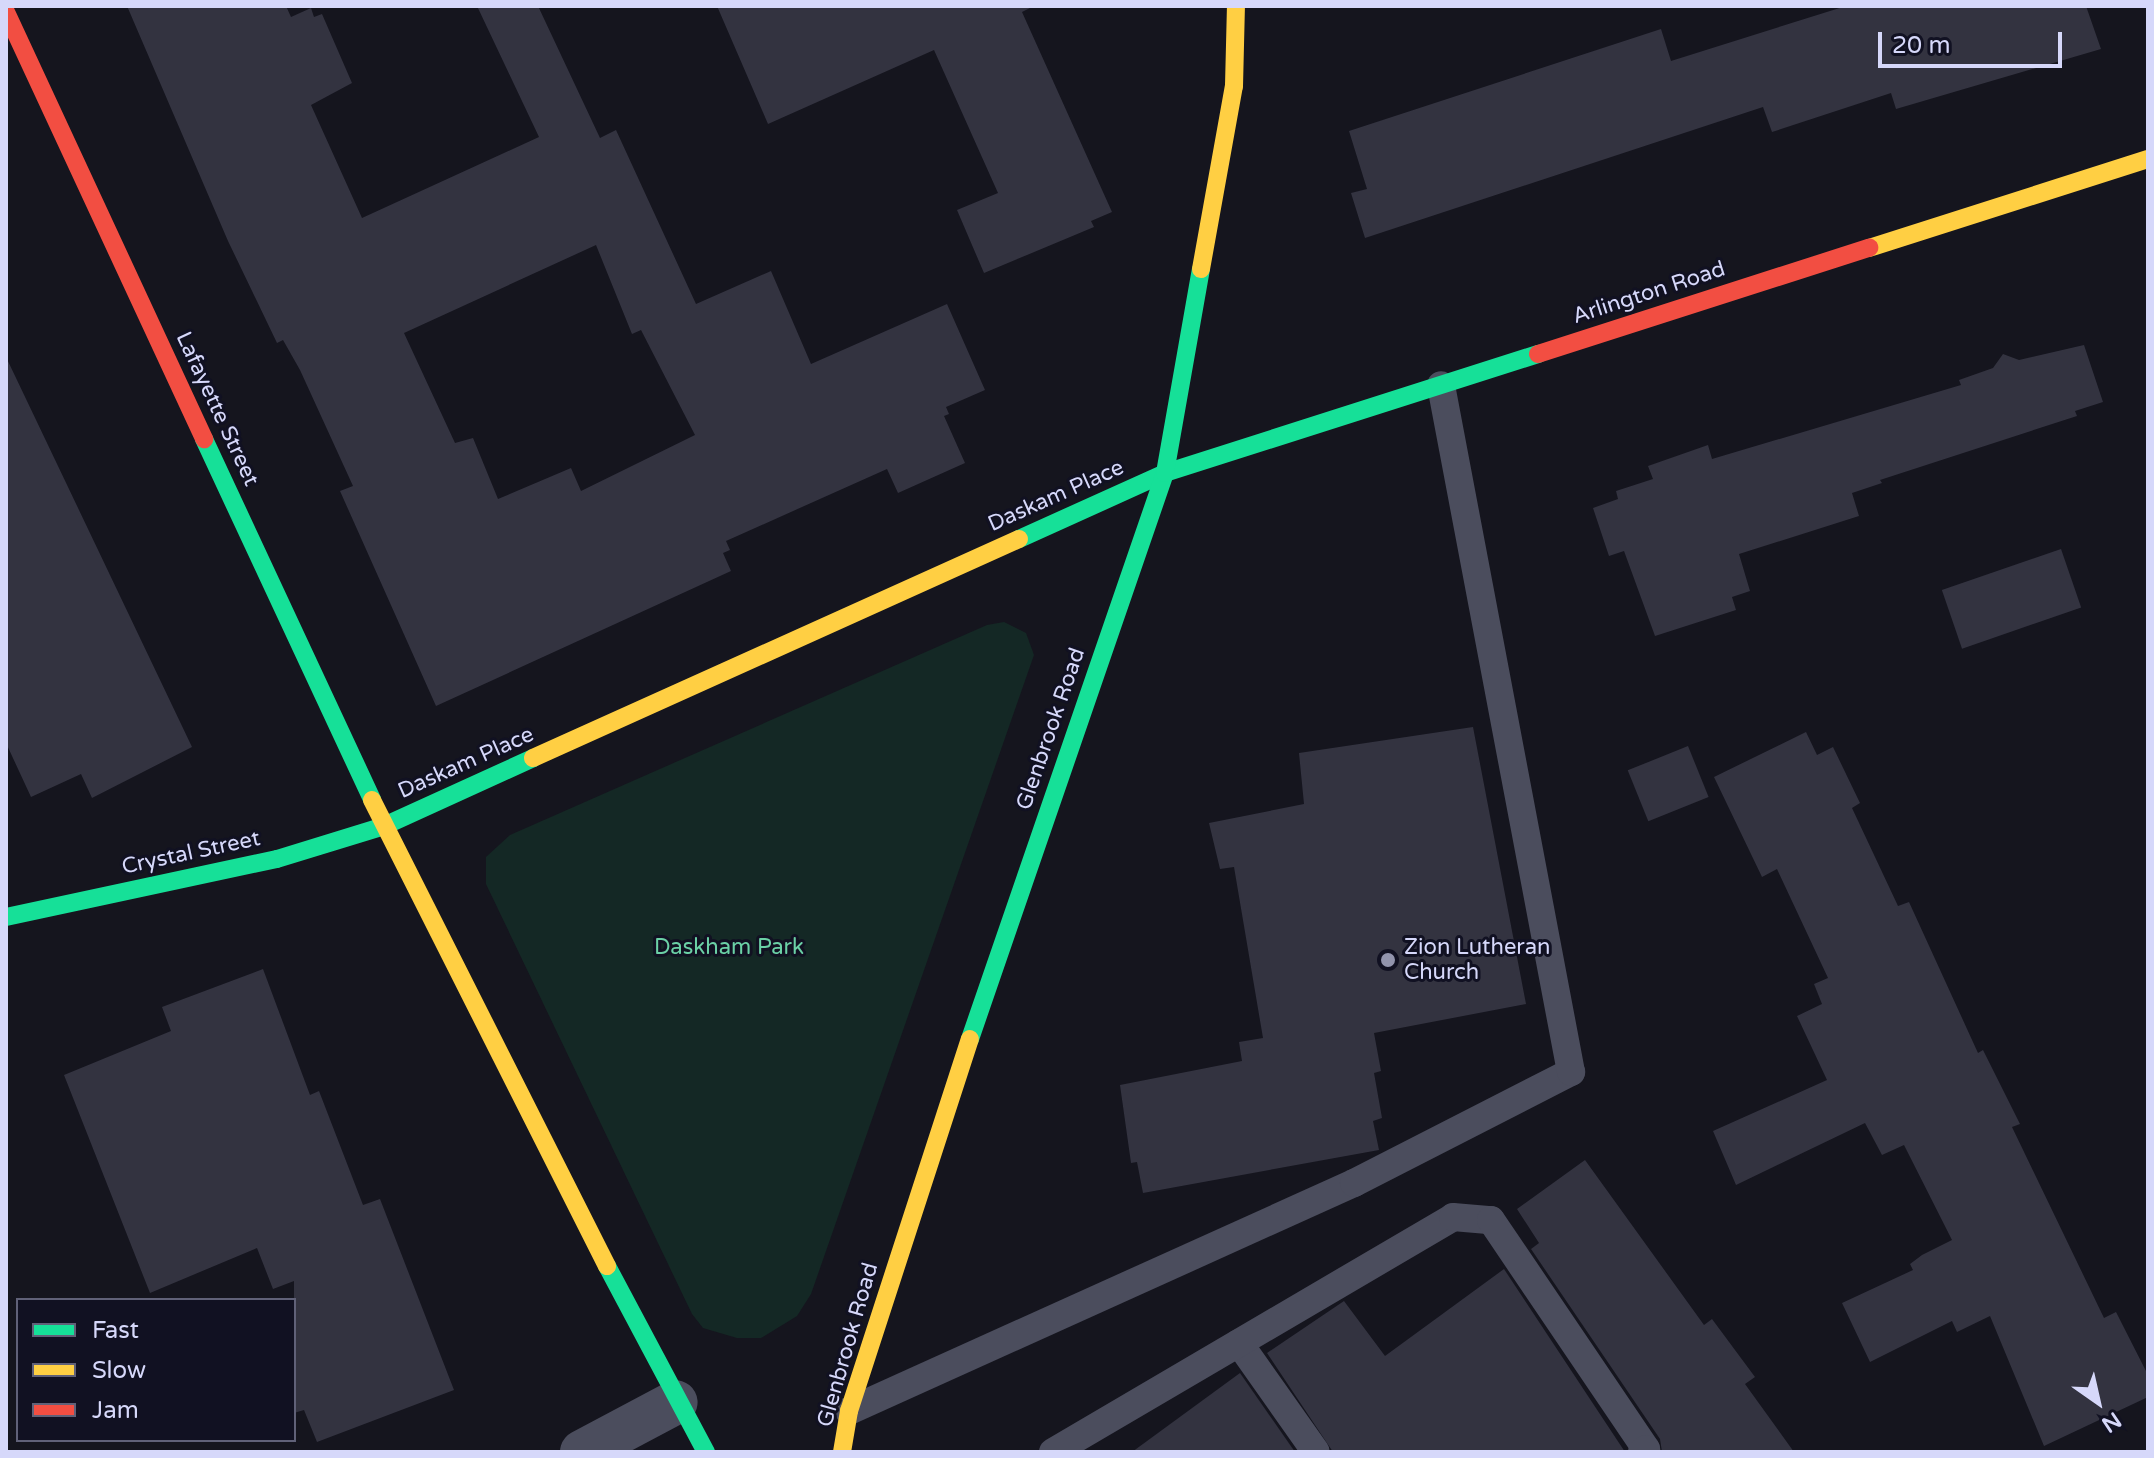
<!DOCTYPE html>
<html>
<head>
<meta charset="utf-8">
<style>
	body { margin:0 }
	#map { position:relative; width:2154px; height:1458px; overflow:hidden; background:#15151e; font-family:"Varela Round",sans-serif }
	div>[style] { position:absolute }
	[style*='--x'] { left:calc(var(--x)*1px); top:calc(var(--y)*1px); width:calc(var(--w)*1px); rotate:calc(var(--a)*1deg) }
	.green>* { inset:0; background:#142825 }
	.building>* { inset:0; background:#333340; transform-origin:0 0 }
	.lane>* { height:28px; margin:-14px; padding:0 14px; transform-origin:14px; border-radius:14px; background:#4b4d5d }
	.street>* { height:44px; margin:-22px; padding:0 22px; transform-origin:22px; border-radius:22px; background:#4b4d5d }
	.fast>* { height:18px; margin:-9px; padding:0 9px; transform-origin:9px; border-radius:9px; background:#16e098 }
	.slow>* { height:18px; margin:-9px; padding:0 9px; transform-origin:9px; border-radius:9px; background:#ffcf43 }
	.jam>* { height:18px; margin:-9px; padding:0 9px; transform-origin:9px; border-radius:9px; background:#f24e42 }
	.dots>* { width:22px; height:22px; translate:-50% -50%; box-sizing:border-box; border:4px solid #112; border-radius:50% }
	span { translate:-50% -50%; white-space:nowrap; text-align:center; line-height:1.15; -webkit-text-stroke:6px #112; paint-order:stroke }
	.street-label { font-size:22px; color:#d6d8fa }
	.poi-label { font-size:22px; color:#d6d8fa }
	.left { translate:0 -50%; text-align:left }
	.park-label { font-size:22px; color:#6bd1a6 }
	.frame { position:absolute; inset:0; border:8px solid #d6d8fa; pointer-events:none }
	.legend { position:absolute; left:16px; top:1298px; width:280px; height:144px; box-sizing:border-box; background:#112; border:2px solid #606178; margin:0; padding:10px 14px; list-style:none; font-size:24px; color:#d6d8fa }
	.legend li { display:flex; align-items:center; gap:16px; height:40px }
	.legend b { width:40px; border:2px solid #606178 }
	.north { position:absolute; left:2058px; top:1362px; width:80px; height:80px; -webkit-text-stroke:6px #112; paint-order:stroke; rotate:146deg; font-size:22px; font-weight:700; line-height:32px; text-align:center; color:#d6d8fa }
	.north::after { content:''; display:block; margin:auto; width:28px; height:36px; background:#d6d8fa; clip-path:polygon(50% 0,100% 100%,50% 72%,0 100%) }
	.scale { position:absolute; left:1878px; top:32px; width:184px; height:36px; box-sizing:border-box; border:4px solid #d6d8fa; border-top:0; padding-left:10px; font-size:24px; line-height:28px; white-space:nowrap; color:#d6d8fa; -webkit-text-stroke:6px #112; paint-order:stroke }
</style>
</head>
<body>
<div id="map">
	<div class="green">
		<i style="clip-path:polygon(1004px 622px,1026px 633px,1034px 655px,811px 1294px,797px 1316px,761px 1338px,737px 1338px,703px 1328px,692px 1314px,486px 884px,486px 857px,510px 835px,987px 625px)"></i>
	</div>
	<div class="building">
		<i style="clip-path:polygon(evenodd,127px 6px,286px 6px,291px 17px,311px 8px,314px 17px,322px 14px,352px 83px,311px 105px,362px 218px,539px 137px,477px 6px,538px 6px,600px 138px,616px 130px,696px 304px,771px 271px,811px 364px,947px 304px,985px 390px,946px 407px,949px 414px,944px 416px,965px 463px,898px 493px,887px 469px,726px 541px,730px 550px,723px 553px,731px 571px,436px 706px,340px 491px,353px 486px,300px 370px,283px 340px,277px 343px,228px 241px,127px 6px,596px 245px,632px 334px,641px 330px,695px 435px,581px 491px,571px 468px,498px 499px,473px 438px,455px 443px,404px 333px,596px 245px)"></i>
		<i style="clip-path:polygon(717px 6px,1034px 6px,1022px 12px,1112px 212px,1091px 221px,1094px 227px,984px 273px,957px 210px,998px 193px,934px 50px,768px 124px)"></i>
		<i style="clip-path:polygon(1846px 6px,2086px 6px,2101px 49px,1896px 109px,1891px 93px,1772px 132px,1763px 107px,1365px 238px,1351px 193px,1367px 189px,1349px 131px,1661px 29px,1671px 61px)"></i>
		<i style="clip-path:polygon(2084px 345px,2103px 402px,2075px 411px,2077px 416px,1880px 480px,1882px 483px,1852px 493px,1859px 516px,1739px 554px,1750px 591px,1732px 597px,1736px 610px,1655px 636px,1624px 551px,1609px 556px,1593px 508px,1618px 499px,1616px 491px,1653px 479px,1648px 466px,1708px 445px,1712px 459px,1961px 385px,1959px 380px,1993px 368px,2003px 354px,2019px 360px)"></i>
		<i style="clip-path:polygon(6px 357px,192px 747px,92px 798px,81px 774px,31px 797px,6px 743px)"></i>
		<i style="left:2061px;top:549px;width:62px;height:126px;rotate:71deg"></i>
		<i style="clip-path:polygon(1473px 727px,1526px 1004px,1374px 1033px,1381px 1071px,1374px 1073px,1382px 1118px,1373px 1121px,1379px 1150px,1143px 1193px,1137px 1162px,1131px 1163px,1120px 1085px,1242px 1061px,1239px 1042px,1263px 1038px,1234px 867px,1220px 869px,1209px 823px,1304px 804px,1299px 753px)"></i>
		<i style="clip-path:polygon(1806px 732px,1817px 755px,1833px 747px,1860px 803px,1852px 808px,1898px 906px,1909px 902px,1978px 1053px,1983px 1050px,2020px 1124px,2012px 1127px,2104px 1318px,2116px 1312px,2148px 1375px,2148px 1397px,2044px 1446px,1990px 1316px,1957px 1332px,1952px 1321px,1870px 1362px,1842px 1303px,1913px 1270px,1910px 1264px,1922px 1255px,1952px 1240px,1904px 1145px,1882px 1155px,1865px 1123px,1736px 1185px,1713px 1131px,1827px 1080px,1797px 1016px,1822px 1004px,1814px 984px,1828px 978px,1777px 869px,1762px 877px,1714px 777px)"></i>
		<i style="left:1688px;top:746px;width:55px;height:65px;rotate:68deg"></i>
		<i style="clip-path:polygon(263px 969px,310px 1095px,319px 1091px,363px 1205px,380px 1199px,454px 1390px,317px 1442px,304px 1410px,294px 1413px,294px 1281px,273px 1289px,257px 1248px,150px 1293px,64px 1075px,171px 1031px,162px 1007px)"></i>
		<i style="clip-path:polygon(1585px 1160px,1704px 1325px,1712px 1319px,1755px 1377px,1745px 1384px,1794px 1452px,1662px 1452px,1660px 1439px,1531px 1249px,1539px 1243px,1517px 1209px)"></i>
		<i style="clip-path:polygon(1504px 1269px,1625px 1452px,1333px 1452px,1267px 1353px,1344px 1301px,1385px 1356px)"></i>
		<i style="clip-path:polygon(1240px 1373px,1295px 1452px,1132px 1452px)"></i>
	</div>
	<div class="lane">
		<i style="--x:1239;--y:1343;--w:133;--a:54.8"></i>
		<i style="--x:849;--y:1411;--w:554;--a:-24.3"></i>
		<i style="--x:1354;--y:1183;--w:244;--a:-27.1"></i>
		<i style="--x:1571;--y:1072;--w:699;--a:-100.72"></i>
		<i style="--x:1053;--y:1452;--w:464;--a:-30.4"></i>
		<i style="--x:1453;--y:1217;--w:38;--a:5"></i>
		<i style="--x:1491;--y:1220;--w:277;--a:55.9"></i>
		<i style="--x:1646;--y:1449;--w:5;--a:143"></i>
	</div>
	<div class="street">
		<i style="--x:582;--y:1452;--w:106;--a:-28"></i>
	</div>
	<div class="fast">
		<i style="--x:204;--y:439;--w:398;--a:65"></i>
		<i style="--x:1019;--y:539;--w:160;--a:-24.3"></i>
		<i style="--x:1165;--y:473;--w:392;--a:-17.7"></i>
		<i style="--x:6;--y:917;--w:277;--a:-12.1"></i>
		<i style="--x:277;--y:859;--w:112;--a:-17.1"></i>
		<i style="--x:384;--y:826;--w:164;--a:-24.5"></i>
		<i style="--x:970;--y:1039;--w:599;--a:-70.99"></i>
		<i style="--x:1165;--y:473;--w:207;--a:-80"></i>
		<i style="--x:607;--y:1266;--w:211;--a:62"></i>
	</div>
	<div class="slow">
		<i style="--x:1869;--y:248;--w:293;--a:-17.7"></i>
		<i style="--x:1201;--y:269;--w:186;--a:-79.8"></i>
		<i style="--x:1234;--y:86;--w:80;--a:-88.6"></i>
		<i style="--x:533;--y:758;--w:533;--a:-24.26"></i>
		<i style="--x:372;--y:800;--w:522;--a:63.24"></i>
		<i style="--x:842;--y:1452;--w:42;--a:-80.3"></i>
		<i style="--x:849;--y:1411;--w:391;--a:-72"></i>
	</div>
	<div class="jam">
		<i style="--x:6;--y:12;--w:471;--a:65.1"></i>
		<i style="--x:1538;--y:354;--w:348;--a:-17.8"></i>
	</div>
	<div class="dots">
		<i style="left:1388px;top:960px;background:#9294ad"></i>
	</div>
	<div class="street-label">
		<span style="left:1649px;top:293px;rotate:-18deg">Arlington Road</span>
		<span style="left:217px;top:409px;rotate:65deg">Lafayette Street</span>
		<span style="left:1056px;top:496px;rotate:-24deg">Daskam Place</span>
		<span style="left:1051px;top:729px;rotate:-71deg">Glenbrook Road</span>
		<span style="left:466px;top:763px;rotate:-24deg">Daskam Place</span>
		<span style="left:191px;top:853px;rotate:-12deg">Crystal Street</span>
		<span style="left:848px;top:1345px;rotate:-74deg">Glenbrook Road</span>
	</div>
	<div class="poi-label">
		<span class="left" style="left:1404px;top:960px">Zion Lutheran<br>Church</span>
	</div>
	<div class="park-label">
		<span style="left:729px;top:948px">Daskham Park</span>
	</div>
	<div class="frame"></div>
	<ul class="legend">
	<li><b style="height:10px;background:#16e098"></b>Fast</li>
	<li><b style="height:10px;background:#ffcf43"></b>Slow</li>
	<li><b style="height:10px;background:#f24e42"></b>Jam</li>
	</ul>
	<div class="north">N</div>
	<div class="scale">20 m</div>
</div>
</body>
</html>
